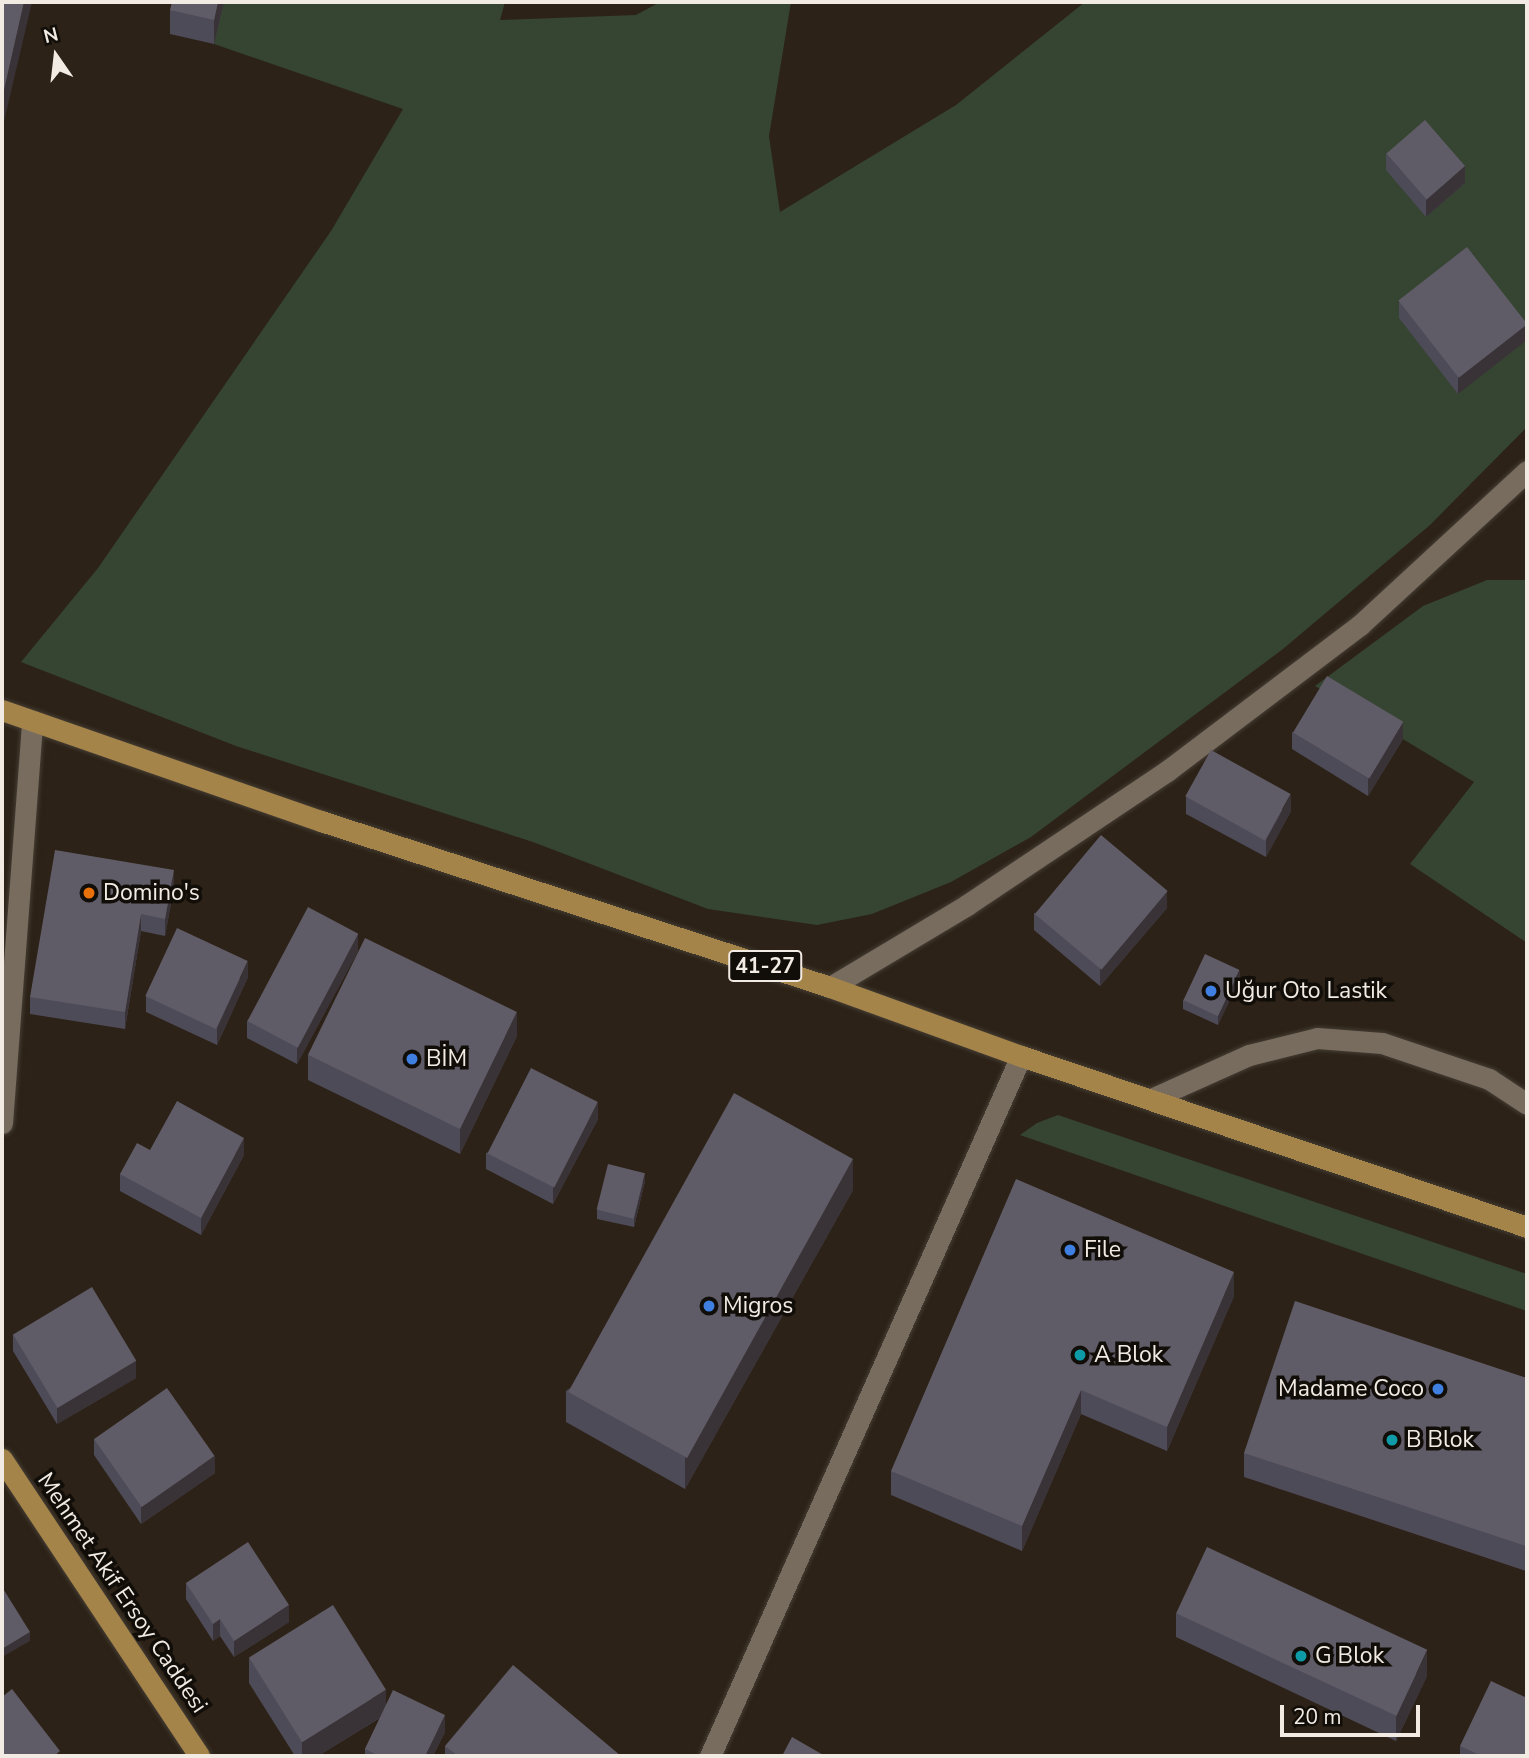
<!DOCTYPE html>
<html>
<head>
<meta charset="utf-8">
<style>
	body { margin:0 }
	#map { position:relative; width:1529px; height:1758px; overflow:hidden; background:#2c2217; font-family:"Nunito Sans",sans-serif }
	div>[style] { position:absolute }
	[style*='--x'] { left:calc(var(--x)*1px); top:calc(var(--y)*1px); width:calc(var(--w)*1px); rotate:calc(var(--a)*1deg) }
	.green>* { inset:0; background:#364432 }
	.roads { filter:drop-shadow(0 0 2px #453d34) drop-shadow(0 0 2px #453d34) }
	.minor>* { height:21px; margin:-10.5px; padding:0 10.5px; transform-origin:10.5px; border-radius:10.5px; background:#786c5f }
	.major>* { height:21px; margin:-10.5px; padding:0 10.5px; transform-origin:10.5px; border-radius:10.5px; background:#a48449 }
	.wall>* { inset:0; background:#4e4b58 }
	.shaded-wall>* { inset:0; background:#393337 }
	.building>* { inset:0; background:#605c67; transform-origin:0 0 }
	.dots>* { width:19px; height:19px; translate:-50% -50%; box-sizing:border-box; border:4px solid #110d08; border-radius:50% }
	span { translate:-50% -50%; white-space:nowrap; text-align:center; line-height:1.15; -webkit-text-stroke:7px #110d08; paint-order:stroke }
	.shield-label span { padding:2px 5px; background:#110d08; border:2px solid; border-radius:5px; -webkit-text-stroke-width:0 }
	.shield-label { font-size:21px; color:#f2ebe4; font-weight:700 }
	.poi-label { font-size:23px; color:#f2ebe4 }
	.left { translate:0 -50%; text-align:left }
	.right { translate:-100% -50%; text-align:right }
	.street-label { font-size:23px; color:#f2ebe4 }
	.frame { position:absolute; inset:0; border:4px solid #f2ebe4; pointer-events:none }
	.north { position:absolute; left:21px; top:21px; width:70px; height:70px; -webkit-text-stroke:5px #110d08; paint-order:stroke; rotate:346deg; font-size:19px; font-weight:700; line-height:28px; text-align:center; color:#f2ebe4 }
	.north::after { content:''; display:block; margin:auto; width:24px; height:32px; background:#f2ebe4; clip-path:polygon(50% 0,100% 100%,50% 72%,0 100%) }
	.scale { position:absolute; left:1280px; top:1705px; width:140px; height:32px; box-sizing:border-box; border:4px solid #f2ebe4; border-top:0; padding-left:9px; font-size:21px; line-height:24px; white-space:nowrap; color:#f2ebe4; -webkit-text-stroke:5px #110d08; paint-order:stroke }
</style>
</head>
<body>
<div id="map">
	<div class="green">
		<i style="clip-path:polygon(223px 2px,505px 2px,500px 20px,636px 15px,660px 2px,791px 2px,769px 136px,780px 212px,956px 105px,1085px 2px,1527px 2px,1527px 427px,1430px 525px,1283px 649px,1031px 837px,951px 882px,872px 914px,817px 925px,708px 909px,533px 842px,236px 746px,21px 662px,98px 568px,331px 231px,403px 109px,214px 44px)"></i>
		<i style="clip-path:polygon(1487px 580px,1527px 580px,1527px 943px,1410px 864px,1474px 782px,1315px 686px,1423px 606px)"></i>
		<i style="clip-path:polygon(1058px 1115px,1527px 1274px,1527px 1311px,1020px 1135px,1037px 1123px)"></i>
	</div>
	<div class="roads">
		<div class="minor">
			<i style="--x:830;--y:987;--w:160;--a:-30.9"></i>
			<i style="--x:967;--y:905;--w:241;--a:-33.8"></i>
			<i style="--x:1167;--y:771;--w:242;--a:-37.1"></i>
			<i style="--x:1360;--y:625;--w:227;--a:-42.7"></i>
			<i style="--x:1151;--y:1099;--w:107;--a:-24.2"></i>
			<i style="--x:1249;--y:1055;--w:70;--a:-14"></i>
			<i style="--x:1317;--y:1038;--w:65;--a:4.4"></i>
			<i style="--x:1382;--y:1043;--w:113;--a:18.6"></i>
			<i style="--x:1489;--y:1079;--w:45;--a:33.3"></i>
			<i style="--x:2;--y:1123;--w:403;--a:-85.7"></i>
			<i style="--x:710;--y:1756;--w:766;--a:-66.05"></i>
		</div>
		<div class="major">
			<i style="--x:2;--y:710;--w:338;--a:19.2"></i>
			<i style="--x:321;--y:821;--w:535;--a:18.06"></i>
			<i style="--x:830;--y:987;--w:203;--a:19.9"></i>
			<i style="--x:1021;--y:1056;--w:534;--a:18.67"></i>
			<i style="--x:2;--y:1459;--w:356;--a:56.4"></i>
		</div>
	</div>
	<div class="wall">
		<i style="clip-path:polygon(224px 2px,214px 44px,170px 34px,170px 10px)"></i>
		<i style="clip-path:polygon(1386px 153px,1465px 183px,1426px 217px,1386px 170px)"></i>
		<i style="clip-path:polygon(1467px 247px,1458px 394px,1399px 318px,1399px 301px)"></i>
		<i style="clip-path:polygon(1292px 732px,1403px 739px,1368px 796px,1292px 749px)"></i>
		<i style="clip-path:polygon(1186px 797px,1291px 811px,1266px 857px,1186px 814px)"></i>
		<i style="clip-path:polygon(174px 887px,165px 936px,141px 931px,125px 1029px,30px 1014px,30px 997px)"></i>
		<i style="clip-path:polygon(1167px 908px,1100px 986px,1034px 930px,1034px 913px)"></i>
		<i style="clip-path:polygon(358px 951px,297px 1064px,247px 1038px,247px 1021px)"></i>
		<i style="clip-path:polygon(248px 977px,217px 1045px,146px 1012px,146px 996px)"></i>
		<i style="clip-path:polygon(1240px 978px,1218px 1025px,1183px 1009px,1183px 1000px)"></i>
		<i style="clip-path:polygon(517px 1036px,460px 1154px,308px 1080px,308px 1055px)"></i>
		<i style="clip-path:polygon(598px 1119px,553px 1204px,486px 1169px,486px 1153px)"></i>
		<i style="clip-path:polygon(150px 1150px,244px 1155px,201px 1235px,120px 1191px,120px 1174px)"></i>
		<i style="clip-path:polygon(645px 1181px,634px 1227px,597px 1219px,597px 1210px)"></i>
		<i style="clip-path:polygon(853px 1190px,685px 1489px,566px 1422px,566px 1391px)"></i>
		<i style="clip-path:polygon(1234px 1296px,1167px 1451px,1081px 1414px,1022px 1551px,891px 1495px,891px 1471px)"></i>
		<i style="clip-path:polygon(13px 1334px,136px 1378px,57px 1424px,13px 1351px)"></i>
		<i style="clip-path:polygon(1527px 1378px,1526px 1571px,1244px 1477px,1244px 1453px)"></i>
		<i style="clip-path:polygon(94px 1439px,215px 1473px,141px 1524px,94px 1455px)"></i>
		<i style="clip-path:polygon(186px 1583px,289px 1622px,234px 1657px,220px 1636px,213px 1641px,186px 1599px)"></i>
		<i style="clip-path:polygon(1176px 1613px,1427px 1676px,1396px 1741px,1176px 1637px)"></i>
		<i style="clip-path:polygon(249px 1658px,386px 1704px,445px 1732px,433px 1756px,365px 1756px,365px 1749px,380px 1718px,318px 1756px,295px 1756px,249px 1683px)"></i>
		<i style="clip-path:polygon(445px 1746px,621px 1756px,445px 1756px)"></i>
		<i style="clip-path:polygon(1460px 1746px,1527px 1756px,1460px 1756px)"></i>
	</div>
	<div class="shaded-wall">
		<i style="clip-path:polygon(24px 2px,32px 2px,2px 130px,2px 99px)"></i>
		<i style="clip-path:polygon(218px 2px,224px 2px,214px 44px,214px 20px)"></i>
		<i style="clip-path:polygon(1465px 166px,1465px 183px,1426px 217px,1426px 200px)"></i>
		<i style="clip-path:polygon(1527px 324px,1527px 340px,1458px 394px,1458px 377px)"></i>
		<i style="clip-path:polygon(1403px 722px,1403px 739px,1368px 796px,1368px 779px)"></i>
		<i style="clip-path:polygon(1291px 794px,1291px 811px,1266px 857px,1266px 840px)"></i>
		<i style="clip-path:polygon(174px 870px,174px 887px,165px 936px,165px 919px)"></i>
		<i style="clip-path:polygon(1167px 891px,1167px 908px,1100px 986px,1100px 969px)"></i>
		<i style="clip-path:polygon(141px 914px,141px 931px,125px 1029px,125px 1012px)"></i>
		<i style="clip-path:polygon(358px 934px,358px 951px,297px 1064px,297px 1047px)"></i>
		<i style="clip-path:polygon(248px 961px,248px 977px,217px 1045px,217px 1028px)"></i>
		<i style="clip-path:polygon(1240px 970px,1240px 978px,1218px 1025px,1218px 1016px)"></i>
		<i style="clip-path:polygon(517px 1012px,517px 1036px,460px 1154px,460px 1129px)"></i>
		<i style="clip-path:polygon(598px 1102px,598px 1119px,553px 1204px,553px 1187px)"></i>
		<i style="clip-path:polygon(244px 1138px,244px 1155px,201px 1235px,201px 1218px)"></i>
		<i style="clip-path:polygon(853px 1159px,853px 1190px,685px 1489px,685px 1458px)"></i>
		<i style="clip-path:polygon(645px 1173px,645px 1181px,634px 1227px,634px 1219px)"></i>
		<i style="clip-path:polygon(1234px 1272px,1234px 1296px,1167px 1451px,1167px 1427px)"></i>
		<i style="clip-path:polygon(136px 1361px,136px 1378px,57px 1424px,57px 1408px)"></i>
		<i style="clip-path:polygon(1081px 1390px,1081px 1414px,1022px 1551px,1022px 1526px)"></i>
		<i style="clip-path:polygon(215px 1456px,215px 1473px,141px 1524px,141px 1507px)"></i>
		<i style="clip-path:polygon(1527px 1541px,1527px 1566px,1526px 1571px,1526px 1546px)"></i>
		<i style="clip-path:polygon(289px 1605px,289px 1622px,234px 1657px,234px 1641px)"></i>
		<i style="clip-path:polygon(220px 1619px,220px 1636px,213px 1641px,213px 1624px)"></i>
		<i style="clip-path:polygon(30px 1632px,30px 1641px,2px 1657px,2px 1649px)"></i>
		<i style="clip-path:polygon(1427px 1651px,1427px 1676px,1396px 1741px,1396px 1717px)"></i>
		<i style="clip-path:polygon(386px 1690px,386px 1714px,318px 1756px,302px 1756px,302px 1742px)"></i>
		<i style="clip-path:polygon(445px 1715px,445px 1732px,433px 1756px,425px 1756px)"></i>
	</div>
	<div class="building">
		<i style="clip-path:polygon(2px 2px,24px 2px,2px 99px)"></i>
		<i style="clip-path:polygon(172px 2px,218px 2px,214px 20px,170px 10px)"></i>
		<i style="left:1425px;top:120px;width:61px;height:51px;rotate:49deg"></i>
		<i style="left:1467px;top:247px;width:98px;height:87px;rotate:52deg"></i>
		<i style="left:1327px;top:676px;width:89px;height:66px;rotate:31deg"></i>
		<i style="left:1211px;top:750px;width:91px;height:53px;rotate:29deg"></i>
		<i style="left:1101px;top:835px;width:87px;height:103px;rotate:40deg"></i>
		<i style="clip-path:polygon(55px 850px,174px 870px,165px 919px,141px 914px,125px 1012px,30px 997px)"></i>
		<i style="left:308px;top:907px;width:57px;height:129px;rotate:28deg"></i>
		<i style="left:177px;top:928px;width:78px;height:75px;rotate:25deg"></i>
		<i style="left:365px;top:938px;width:169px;height:130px;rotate:26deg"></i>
		<i style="left:1205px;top:954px;width:38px;height:51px;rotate:25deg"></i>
		<i style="left:531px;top:1068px;width:75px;height:96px;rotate:27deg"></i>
		<i style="left:734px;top:1093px;width:136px;height:342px;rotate:29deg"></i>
		<i style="clip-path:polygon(177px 1101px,244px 1138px,201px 1218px,120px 1174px,137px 1143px,150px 1150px)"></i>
		<i style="left:608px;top:1164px;width:38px;height:47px;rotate:14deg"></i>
		<i style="clip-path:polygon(1016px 1179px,1234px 1272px,1167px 1427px,1081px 1390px,1022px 1526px,891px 1471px)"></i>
		<i style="left:92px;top:1287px;width:86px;height:92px;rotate:59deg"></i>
		<i style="clip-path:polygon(1295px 1301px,1527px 1378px,1527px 1541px,1526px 1546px,1244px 1453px)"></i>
		<i style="left:167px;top:1388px;width:83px;height:89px;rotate:55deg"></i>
		<i style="clip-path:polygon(248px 1542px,289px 1605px,234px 1641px,220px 1619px,213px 1624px,186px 1583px)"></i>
		<i style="left:1207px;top:1547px;width:243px;height:73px;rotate:25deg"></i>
		<i style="clip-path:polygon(2px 1587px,30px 1632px,2px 1649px)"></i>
		<i style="left:333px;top:1605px;width:100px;height:99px;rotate:58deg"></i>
		<i style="clip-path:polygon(513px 1665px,621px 1756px,458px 1756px,445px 1746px)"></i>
		<i style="clip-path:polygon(1491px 1681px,1527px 1698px,1527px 1756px,1482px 1756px,1460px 1746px)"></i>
		<i style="clip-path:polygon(12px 1689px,60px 1751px,54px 1756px,2px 1756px,2px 1697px)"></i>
		<i style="clip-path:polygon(393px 1690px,445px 1715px,425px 1756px,380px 1756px,365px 1749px)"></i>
		<i style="clip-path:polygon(792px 1737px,825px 1756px,782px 1756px)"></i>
	</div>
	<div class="dots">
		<i style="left:89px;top:893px;background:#e8710a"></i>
		<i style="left:1211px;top:991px;background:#3f7fe0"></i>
		<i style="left:412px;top:1059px;background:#3f7fe0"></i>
		<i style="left:1070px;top:1250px;background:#3f7fe0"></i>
		<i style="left:709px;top:1306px;background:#3f7fe0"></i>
		<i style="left:1080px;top:1355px;background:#0f9aa8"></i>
		<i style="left:1438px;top:1389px;background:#3f7fe0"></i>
		<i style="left:1392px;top:1440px;background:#0f9aa8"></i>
		<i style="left:1301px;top:1656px;background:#0f9aa8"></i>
	</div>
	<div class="shield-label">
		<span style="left:765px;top:966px">41-27</span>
	</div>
	<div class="poi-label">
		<span class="left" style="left:103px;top:893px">Domino's</span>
		<span class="left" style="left:1225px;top:991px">Uğur Oto Lastik</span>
		<span class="left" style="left:426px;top:1059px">BİM</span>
		<span class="left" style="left:1084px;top:1250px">File</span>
		<span class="left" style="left:723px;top:1306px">Migros</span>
		<span class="left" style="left:1094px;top:1355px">A Blok</span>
		<span class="right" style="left:1424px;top:1389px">Madame Coco</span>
		<span class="left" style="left:1406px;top:1440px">B Blok</span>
		<span class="left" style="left:1315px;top:1656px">G Blok</span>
	</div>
	<div class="street-label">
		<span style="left:122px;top:1593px;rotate:56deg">Mehmet Akif Ersoy Caddesi</span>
	</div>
	<div class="frame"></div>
	<div class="north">N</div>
	<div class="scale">20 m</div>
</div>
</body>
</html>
